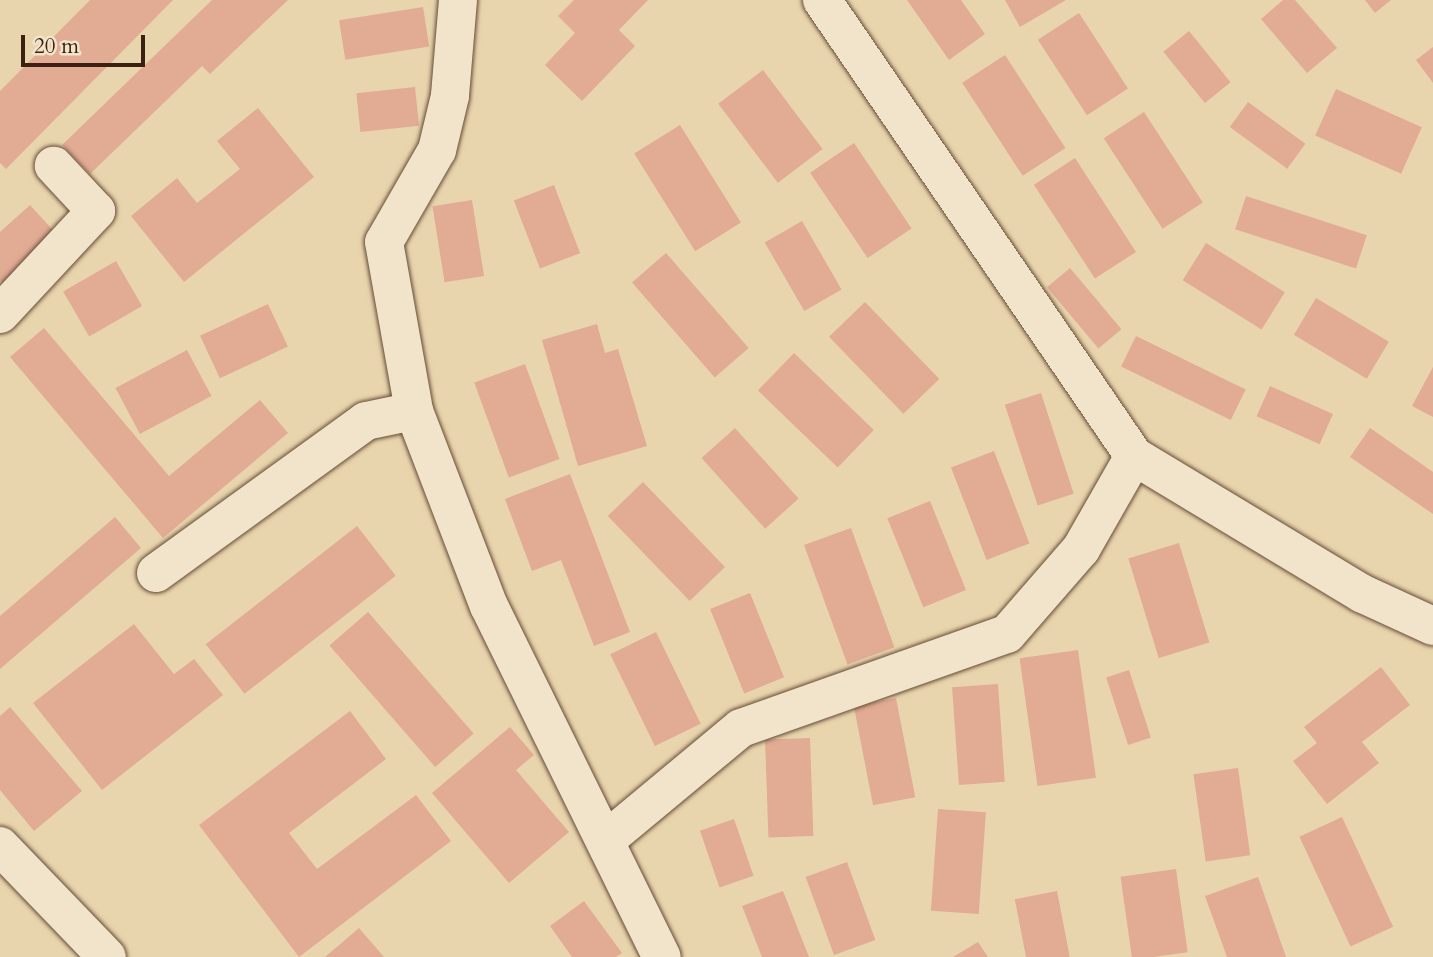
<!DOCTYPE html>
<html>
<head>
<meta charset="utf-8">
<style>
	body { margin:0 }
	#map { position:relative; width:1433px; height:957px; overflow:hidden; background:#e9d5ad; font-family:Cardo,serif }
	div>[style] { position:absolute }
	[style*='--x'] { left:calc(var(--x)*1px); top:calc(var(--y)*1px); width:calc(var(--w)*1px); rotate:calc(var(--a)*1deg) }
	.building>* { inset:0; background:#e2ab93; transform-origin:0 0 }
	.roads { filter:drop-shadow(0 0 2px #664c37) drop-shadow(0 0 2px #664c37) }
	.street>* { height:38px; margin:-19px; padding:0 19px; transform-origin:19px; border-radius:19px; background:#f1e4ca }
	.secondary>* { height:38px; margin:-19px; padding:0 19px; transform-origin:19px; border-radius:19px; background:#f1e4ca }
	span { translate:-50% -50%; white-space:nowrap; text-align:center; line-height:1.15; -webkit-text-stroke:5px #f1e4ca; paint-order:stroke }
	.scale { position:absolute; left:21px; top:35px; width:124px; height:32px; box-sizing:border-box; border:4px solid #3b1f10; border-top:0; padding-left:9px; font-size:21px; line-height:24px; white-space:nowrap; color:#3b1f10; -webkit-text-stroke:5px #f1e4ca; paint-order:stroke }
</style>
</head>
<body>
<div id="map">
	<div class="building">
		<i style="clip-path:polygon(90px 0,173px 0,6px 169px,0 163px,0 91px)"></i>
		<i style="clip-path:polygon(212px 0,288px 0,210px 74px,202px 66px,90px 174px,62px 145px)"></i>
		<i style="clip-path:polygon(574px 0,648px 0,619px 30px,635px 46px,582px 101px,545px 65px,575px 33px,558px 16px)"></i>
		<i style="clip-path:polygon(907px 0,961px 0,985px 34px,949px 60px)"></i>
		<i style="clip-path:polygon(1005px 0,1066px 0,1020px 27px)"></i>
		<i style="clip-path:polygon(1283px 0,1295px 0,1337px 48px,1307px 73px,1261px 19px)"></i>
		<i style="clip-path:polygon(1365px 0,1391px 0,1375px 13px)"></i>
		<i style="left:423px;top:7px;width:40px;height:85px;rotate:81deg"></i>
		<i style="left:1079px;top:13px;width:90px;height:49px;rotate:57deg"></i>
		<i style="left:1189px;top:31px;width:66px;height:33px;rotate:51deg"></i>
		<i style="clip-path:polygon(1433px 47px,1433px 83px,1416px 60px)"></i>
		<i style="left:1005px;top:55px;width:111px;height:51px;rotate:57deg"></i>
		<i style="left:763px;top:70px;width:99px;height:56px;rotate:53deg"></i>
		<i style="left:415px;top:87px;width:39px;height:59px;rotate:84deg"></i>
		<i style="left:1336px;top:89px;width:94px;height:51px;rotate:24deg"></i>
		<i style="left:1248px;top:102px;width:71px;height:31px;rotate:36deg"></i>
		<i style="clip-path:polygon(258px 108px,314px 177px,184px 282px,131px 216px,177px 178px,197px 203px,240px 169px,217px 141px)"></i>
		<i style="left:1144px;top:112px;width:108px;height:48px;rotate:57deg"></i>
		<i style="left:680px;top:125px;width:115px;height:54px;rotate:58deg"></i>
		<i style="left:854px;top:143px;width:103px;height:53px;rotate:56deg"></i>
		<i style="left:1075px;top:158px;width:112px;height:49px;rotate:57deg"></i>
		<i style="left:554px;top:185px;width:73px;height:43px;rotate:69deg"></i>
		<i style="left:1246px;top:196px;width:127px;height:35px;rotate:18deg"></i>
		<i style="left:472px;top:200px;width:77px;height:40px;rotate:81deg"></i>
		<i style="clip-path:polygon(30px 205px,60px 238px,6px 287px,0 280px,0 232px)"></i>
		<i style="left:802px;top:221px;width:79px;height:43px;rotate:60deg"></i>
		<i style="left:1206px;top:243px;width:93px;height:44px;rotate:32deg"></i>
		<i style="left:666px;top:253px;width:126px;height:45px;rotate:49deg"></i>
		<i style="left:116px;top:261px;width:52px;height:61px;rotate:60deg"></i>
		<i style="left:1070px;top:268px;width:80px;height:30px;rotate:50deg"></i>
		<i style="left:1316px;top:298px;width:85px;height:43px;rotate:31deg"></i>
		<i style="left:865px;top:302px;width:107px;height:50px;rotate:46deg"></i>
		<i style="left:268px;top:304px;width:47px;height:75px;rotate:65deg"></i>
		<i style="clip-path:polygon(597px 324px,605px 353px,618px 349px,647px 446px,578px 466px,542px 340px)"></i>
		<i style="clip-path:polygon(44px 328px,169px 476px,260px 400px,288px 433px,163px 538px,10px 357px)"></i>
		<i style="left:1136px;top:336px;width:122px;height:34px;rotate:26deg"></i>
		<i style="left:187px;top:350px;width:52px;height:81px;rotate:62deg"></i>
		<i style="left:794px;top:353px;width:111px;height:52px;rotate:44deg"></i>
		<i style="left:525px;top:364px;width:101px;height:54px;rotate:70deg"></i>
		<i style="clip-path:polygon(1433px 367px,1433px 417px,1412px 406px)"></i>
		<i style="left:1270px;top:386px;width:69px;height:33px;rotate:24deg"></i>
		<i style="left:1041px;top:393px;width:106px;height:38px;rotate:72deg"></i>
		<i style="left:735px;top:428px;width:95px;height:45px;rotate:48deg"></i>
		<i style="clip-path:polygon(1370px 428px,1433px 472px,1433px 514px,1350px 457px)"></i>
		<i style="left:994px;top:451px;width:99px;height:46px;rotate:69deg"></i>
		<i style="clip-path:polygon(570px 474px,630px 632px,594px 646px,561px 560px,532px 571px,505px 499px)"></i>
		<i style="left:643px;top:482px;width:118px;height:49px;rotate:46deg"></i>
		<i style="left:930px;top:501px;width:96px;height:46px;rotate:68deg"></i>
		<i style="clip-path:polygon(115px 517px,141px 548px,0 669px,0 616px)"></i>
		<i style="left:357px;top:526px;width:63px;height:192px;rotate:52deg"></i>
		<i style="left:851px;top:528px;width:127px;height:50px;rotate:70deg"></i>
		<i style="left:1179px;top:543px;width:104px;height:53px;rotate:73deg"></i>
		<i style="left:750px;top:593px;width:91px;height:43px;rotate:68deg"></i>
		<i style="left:368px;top:612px;width:161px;height:51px;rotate:49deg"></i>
		<i style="clip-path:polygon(134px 624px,174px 674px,194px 659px,223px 695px,102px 790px,33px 703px)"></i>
		<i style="left:656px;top:632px;width:102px;height:51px;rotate:64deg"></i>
		<i style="left:1078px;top:650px;width:129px;height:59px;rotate:82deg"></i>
		<i style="clip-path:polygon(1381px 667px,1410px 705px,1362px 742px,1379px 763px,1327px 804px,1293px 761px,1317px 743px,1304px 727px)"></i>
		<i style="left:1129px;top:670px;width:71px;height:24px;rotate:72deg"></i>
		<i style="left:998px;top:684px;width:98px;height:46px;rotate:86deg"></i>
		<i style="left:896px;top:698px;width:101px;height:43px;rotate:79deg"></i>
		<i style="clip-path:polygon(10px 707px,82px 791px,34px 831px,0 790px,0 716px)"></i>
		<i style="clip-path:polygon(350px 711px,386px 759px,289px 833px,317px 869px,416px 795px,451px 841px,299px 957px,199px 825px)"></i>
		<i style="clip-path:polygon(510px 727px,534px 755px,516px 770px,569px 832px,509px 883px,432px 793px)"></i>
		<i style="left:810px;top:738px;width:98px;height:45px;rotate:88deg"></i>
		<i style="left:1238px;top:768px;width:88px;height:45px;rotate:82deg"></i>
		<i style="left:938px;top:809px;width:48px;height:102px;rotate:4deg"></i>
		<i style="left:1342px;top:817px;width:121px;height:47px;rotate:65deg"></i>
		<i style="left:734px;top:819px;width:60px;height:36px;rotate:71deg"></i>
		<i style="left:847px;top:862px;width:83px;height:44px;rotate:70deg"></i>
		<i style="left:1176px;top:869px;width:84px;height:56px;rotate:82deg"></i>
		<i style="clip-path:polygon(1258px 877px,1286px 957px,1227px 957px,1205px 896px)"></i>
		<i style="clip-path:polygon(783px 891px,809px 957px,762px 957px,742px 906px)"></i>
		<i style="left:1057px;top:891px;width:67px;height:43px;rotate:79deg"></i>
		<i style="clip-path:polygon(584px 901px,622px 953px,616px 957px,572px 957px,550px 926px)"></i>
		<i style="clip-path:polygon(359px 928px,384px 957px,325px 957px)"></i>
		<i style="clip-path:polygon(978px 942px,988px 957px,953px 957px)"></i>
	</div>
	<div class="roads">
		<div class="street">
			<i style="--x:458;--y:0;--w:96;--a:94.8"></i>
			<i style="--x:450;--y:96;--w:56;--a:103.5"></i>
			<i style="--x:437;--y:150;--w:106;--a:119.9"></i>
			<i style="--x:384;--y:242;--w:172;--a:79.9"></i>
			<i style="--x:414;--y:411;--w:209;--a:69"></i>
			<i style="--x:489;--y:606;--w:391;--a:63.8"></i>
			<i style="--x:822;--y:0;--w:553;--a:55.62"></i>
			<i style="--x:1134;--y:456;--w:267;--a:31.1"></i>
			<i style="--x:1363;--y:594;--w:77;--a:24.6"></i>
			<i style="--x:0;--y:314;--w:141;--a:-47"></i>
			<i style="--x:96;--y:211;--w:62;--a:-133"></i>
			<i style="--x:156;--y:573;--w:259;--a:-35.9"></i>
			<i style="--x:366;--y:421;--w:49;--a:-11.8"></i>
			<i style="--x:606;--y:840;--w:175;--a:-39.7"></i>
			<i style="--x:741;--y:728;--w:282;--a:-19.5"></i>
			<i style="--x:1007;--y:634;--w:113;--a:-49"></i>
			<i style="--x:1081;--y:549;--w:107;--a:-60.3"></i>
		</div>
		<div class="secondary">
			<i style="--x:0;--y:846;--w:154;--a:46.1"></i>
		</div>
	</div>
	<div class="scale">20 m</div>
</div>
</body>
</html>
